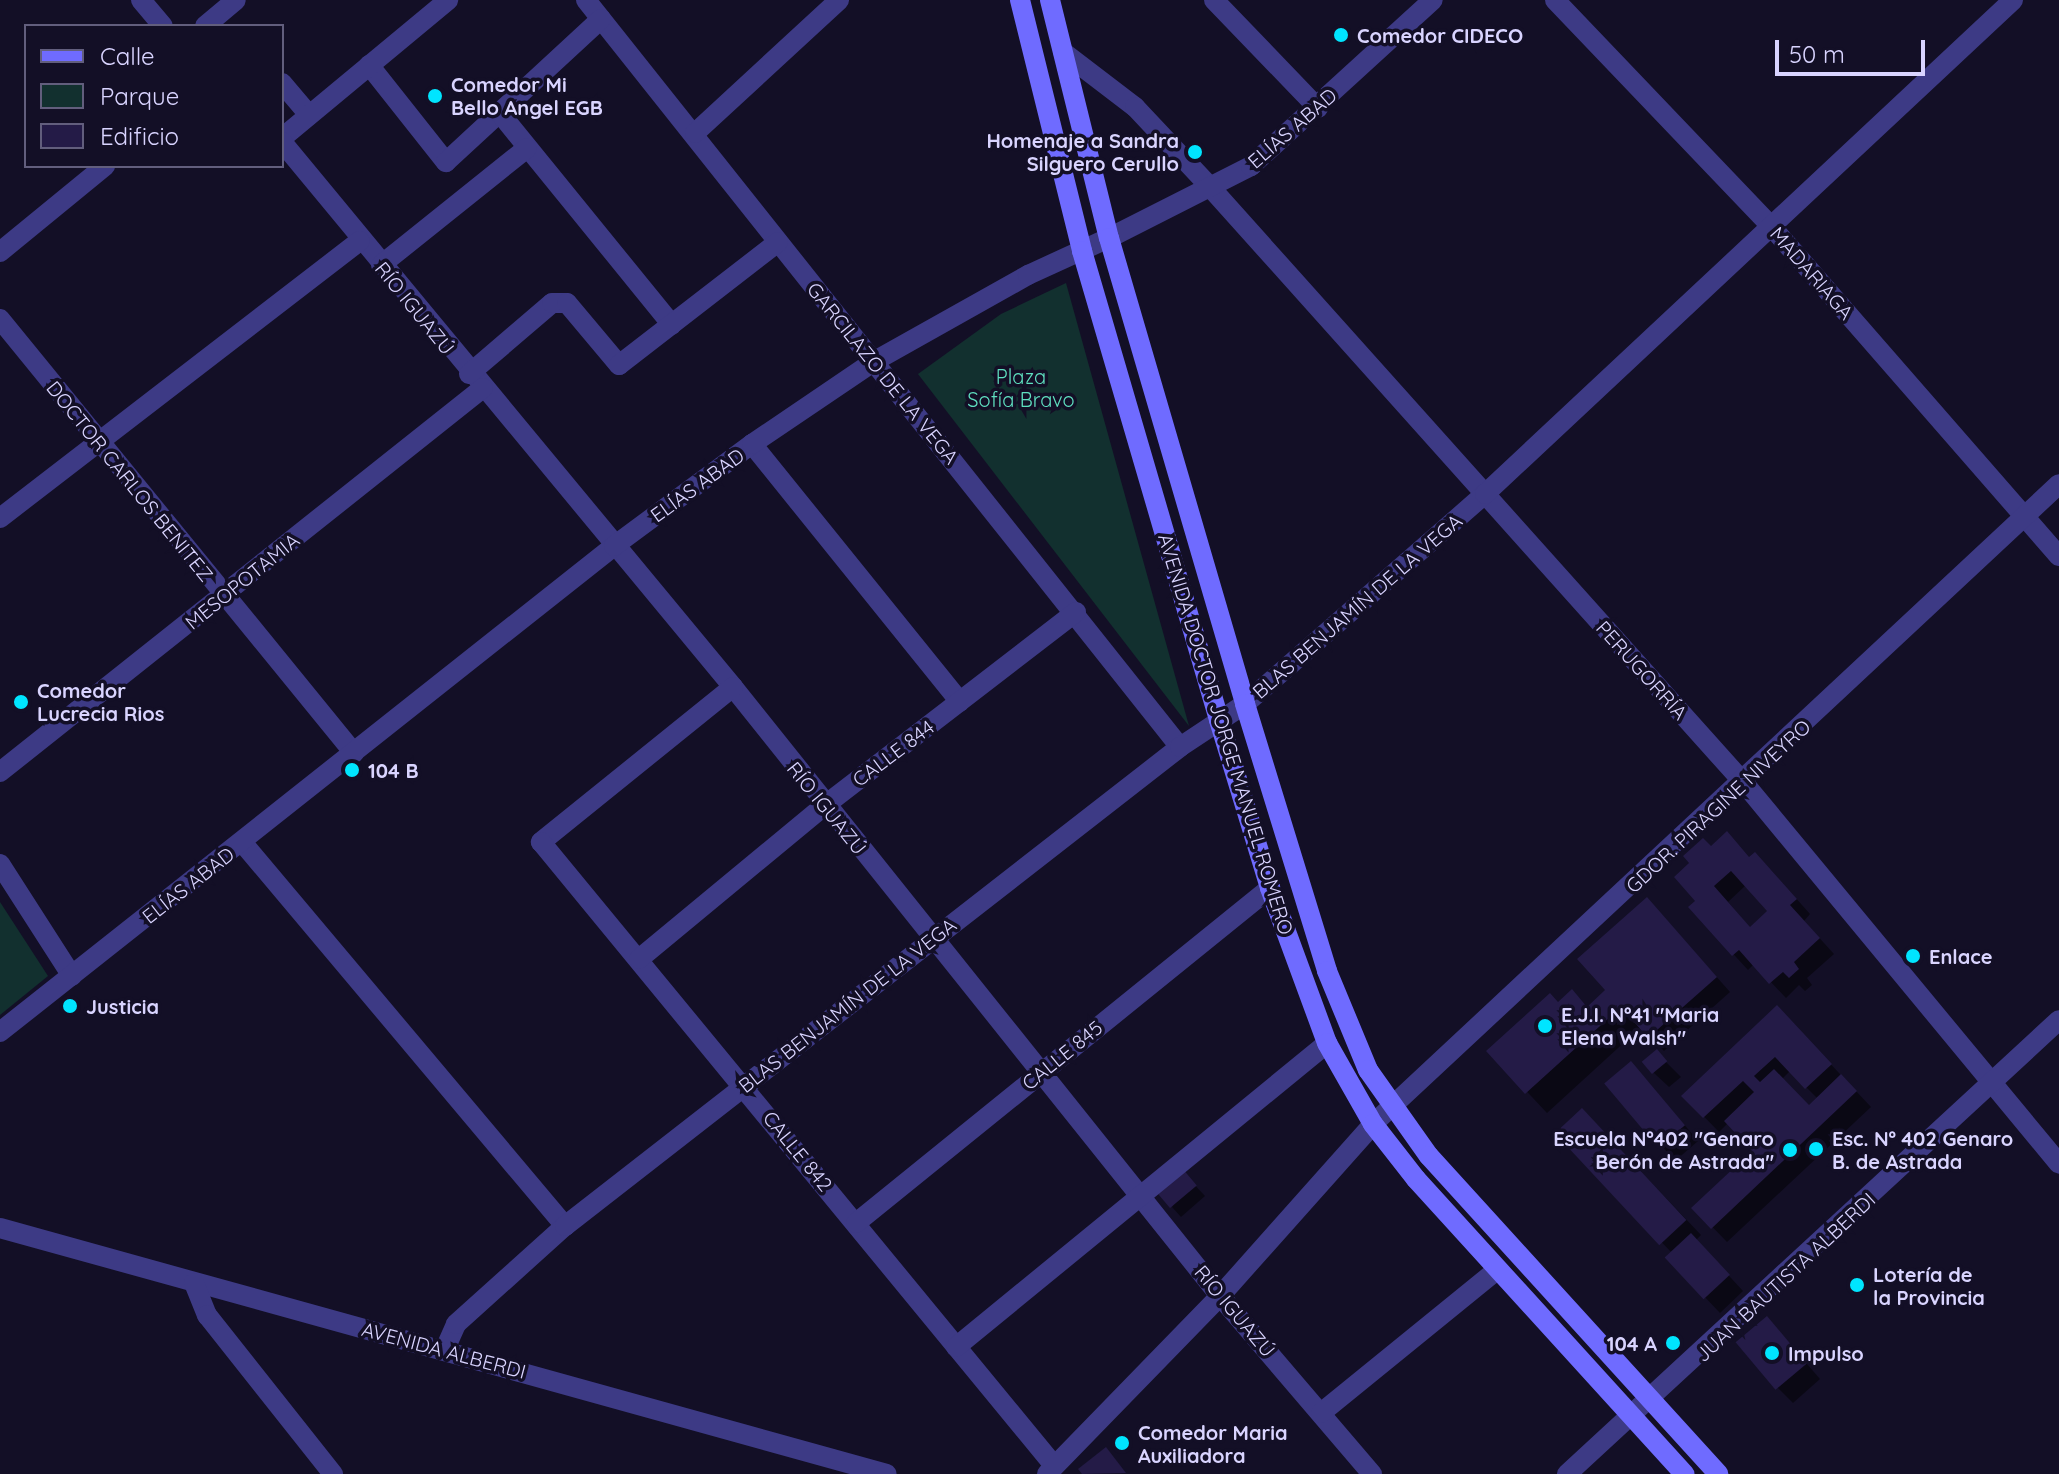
<!DOCTYPE html>
<html>
<head>
<meta charset="utf-8">
<style>
	body { margin:0 }
	#map { position:relative; width:2059px; height:1474px; overflow:hidden; background:#130f26; font-family:Quicksand,sans-serif }
	div>[style] { position:absolute }
	[style*='--x'] { left:calc(var(--x)*1px); top:calc(var(--y)*1px); width:calc(var(--w)*1px); rotate:calc(var(--a)*1deg) }
	.green>* { inset:0; background:#12302f }
	.shadow>* { inset:0; background:#0007 }
	.building>* { inset:0; background:#241b47; transform-origin:0 0 }
	.minor>* { height:20px; margin:-10px; padding:0 10px; transform-origin:10px; border-radius:10px; background:#3d3a85 }
	.tertiary>* { height:20px; margin:-10px; padding:0 10px; transform-origin:10px; border-radius:10px; background:#3d3a85 }
	.secondary>* { height:20px; margin:-10px; padding:0 10px; transform-origin:10px; border-radius:10px; background:#6f6bff }
	.dots>* { width:22px; height:22px; translate:-50% -50%; box-sizing:border-box; border:4px solid #130f26; border-radius:50% }
	span { translate:-50% -50%; white-space:nowrap; text-align:center; line-height:1.15; -webkit-text-stroke:7px #130f26; paint-order:stroke }
	.poi-label { font-size:20px; color:#d9d4ff; font-weight:700 }
	.left { translate:0 -50%; text-align:left }
	.right { translate:-100% -50%; text-align:right }
	.street-label { font-size:20px; color:#d9d4ff }
	.park-label { font-size:20px; color:#5fe0c0 }
	.legend { position:absolute; left:24px; top:24px; width:260px; height:144px; box-sizing:border-box; background:#130f26; border:2px solid #625e7d; margin:0; padding:10px 14px; list-style:none; font-size:24px; color:#d9d4ff }
	.legend li { display:flex; align-items:center; gap:16px; height:40px }
	.legend b { width:40px; border:2px solid #625e7d }
	.scale { position:absolute; left:1775px; top:40px; width:150px; height:36px; box-sizing:border-box; border:4px solid #d9d4ff; border-top:0; padding-left:10px; font-size:24px; line-height:28px; white-space:nowrap; color:#d9d4ff; -webkit-text-stroke:6px #130f26; paint-order:stroke }
</style>
</head>
<body>
<div id="map">
	<div class="green">
		<i style="clip-path:polygon(1066px 283px,1189px 726px,918px 374px,1001px 314px)"></i>
		<i style="clip-path:polygon(0 902px,48px 976px,0 1015px)"></i>
	</div>
	<div class="shadow">
		<i style="clip-path:polygon(evenodd,1711px 848px,1770px 869px,1810px 914px,1804px 921px,1834px 954px,1807px 978px,1812px 985px,1805px 991px,1799px 985px,1786px 998px,1754px 964px,1748px 970px,1691px 908px,1698px 901px,1711px 848px,1746px 885px,1769px 911px,1751px 929px,1728px 902px,1746px 885px)"></i>
		<i style="clip-path:polygon(1661px 914px,1730px 992px,1664px 1051px,1641px 1027px,1547px 1113px,1489px 1051px,1558px 1004px,1588px 1009px,1608px 990px)"></i>
		<i style="clip-path:polygon(evenodd,1792px 1023px,1871px 1107px,1727px 1242px,1694px 1208px,1755px 1151px,1728px 1123px,1719px 1132px,1684px 1096px,1792px 1023px,1790px 1071px,1818px 1099px,1809px 1107px,1782px 1079px,1790px 1071px)"></i>
		<i style="clip-path:polygon(1656px 1052px,1681px 1077px,1669px 1087px,1654px 1073px)"></i>
		<i style="clip-path:polygon(1645px 1078px,1698px 1141px,1675px 1161px,1607px 1084px)"></i>
		<i style="clip-path:polygon(1597px 1125px,1701px 1235px,1696px 1240px,1743px 1291px,1720px 1313px,1667px 1257px,1672px 1253px,1558px 1134px)"></i>
		<i style="clip-path:polygon(1191px 1181px,1205px 1196px,1181px 1217px,1172px 1207px)"></i>
		<i style="clip-path:polygon(1781px 1334px,1820px 1379px,1793px 1403px,1778px 1388px)"></i>
	</div>
	<div class="building">
		<i style="clip-path:polygon(evenodd,1727px 831px,1749px 857px,1755px 852px,1797px 899px,1790px 905px,1820px 938px,1794px 962px,1799px 969px,1789px 978px,1783px 972px,1769px 984px,1739px 950px,1732px 956px,1688px 907px,1695px 901px,1674px 877px,1689px 863px,1683px 856px,1703px 838px,1711px 846px,1727px 831px,1731px 871px,1767px 911px,1750px 927px,1714px 886px,1731px 871px)"></i>
		<i style="clip-path:polygon(1647px 897px,1717px 977px,1648px 1038px,1621px 1007px,1525px 1094px,1486px 1051px,1550px 993px,1558px 1002px,1572px 989px,1587px 1007px,1605px 990px,1577px 959px)"></i>
		<i style="clip-path:polygon(1777px 1005px,1832px 1064px,1805px 1089px,1775px 1057px,1754px 1076px,1760px 1082px,1774px 1069px,1809px 1105px,1841px 1074px,1857px 1091px,1711px 1229px,1691px 1208px,1752px 1151px,1724px 1121px,1754px 1092px,1743px 1081px,1703px 1118px,1681px 1096px)"></i>
		<i style="left:1657px;top:1049px;width:16px;height:20px;rotate:50deg"></i>
		<i style="left:1631px;top:1061px;width:84px;height:35px;rotate:50deg"></i>
		<i style="left:1582px;top:1108px;width:153px;height:37px;rotate:47deg"></i>
		<i style="left:1182px;top:1168px;width:23px;height:35px;rotate:50deg"></i>
		<i style="left:1691px;top:1233px;width:57px;height:36px;rotate:47deg"></i>
		<i style="left:1767px;top:1316px;width:62px;height:41px;rotate:50deg"></i>
		<i style="clip-path:polygon(1106px 1447px,1126px 1473px,1082px 1474px,1078px 1469px)"></i>
	</div>
	<div class="minor">
		<i style="--x:141;--y:0;--w:34;--a:50"></i>
		<i style="--x:586;--y:0;--w:954;--a:51.51"></i>
		<i style="--x:1214;--y:0;--w:150;--a:46.1"></i>
		<i style="--x:1555;--y:0;--w:313;--a:46.3"></i>
		<i style="--x:1771;--y:226;--w:438;--a:48.9"></i>
		<i style="--x:205;--y:26;--w:40;--a:-40"></i>
		<i style="--x:1063;--y:52;--w:91;--a:37.4"></i>
		<i style="--x:1135;--y:107;--w:111;--a:46.8"></i>
		<i style="--x:1211;--y:188;--w:799;--a:48.15"></i>
		<i style="--x:1744;--y:783;--w:494;--a:50.4"></i>
		<i style="--x:369;--y:65;--w:124;--a:51.6"></i>
		<i style="--x:446;--y:162;--w:211;--a:-42.7"></i>
		<i style="--x:282;--y:83;--w:42;--a:49.8"></i>
		<i style="--x:499;--y:112;--w:274;--a:50.9"></i>
		<i style="--x:695;--y:133;--w:196;--a:-42.7"></i>
		<i style="--x:282;--y:138;--w:216;--a:-39.7"></i>
		<i style="--x:282;--y:142;--w:707;--a:50.39"></i>
		<i style="--x:733;--y:687;--w:780;--a:51.35"></i>
		<i style="--x:1220;--y:1296;--w:234;--a:49.5"></i>
		<i style="--x:1109;--y:238;--w:159;--a:-26.9"></i>
		<i style="--x:1251;--y:166;--w:246;--a:-42.4"></i>
		<i style="--x:0;--y:252;--w:136;--a:-39.3"></i>
		<i style="--x:381;--y:265;--w:187;--a:-38.7"></i>
		<i style="--x:0;--y:319;--w:560;--a:50.8"></i>
		<i style="--x:469;--y:374;--w:109;--a:-40.5"></i>
		<i style="--x:552;--y:303;--w:15;--a:0"></i>
		<i style="--x:567;--y:303;--w:81;--a:50"></i>
		<i style="--x:619;--y:365;--w:201;--a:-37.7"></i>
		<i style="--x:752;--y:444;--w:331;--a:51.1"></i>
		<i style="--x:0;--y:518;--w:454;--a:-37.6"></i>
		<i style="--x:733;--y:687;--w:247;--a:141.1"></i>
		<i style="--x:541;--y:842;--w:804;--a:50.55"></i>
		<i style="--x:0;--y:772;--w:617;--a:-38.49"></i>
		<i style="--x:242;--y:842;--w:502;--a:49.93"></i>
		<i style="--x:0;--y:864;--w:133;--a:57.3"></i>
		<i style="--x:639;--y:959;--w:240;--a:-39.6"></i>
		<i style="--x:824;--y:806;--w:318;--a:-37.6"></i>
		<i style="--x:856;--y:1223;--w:533;--a:-38.98"></i>
		<i style="--x:0;--y:1228;--w:920;--a:15.5"></i>
		<i style="--x:194;--y:1283;--w:35;--a:68"></i>
		<i style="--x:207;--y:1315;--w:203;--a:51.6"></i>
		<i style="--x:956;--y:1347;--w:480;--a:-39.3"></i>
		<i style="--x:445;--y:1349;--w:27;--a:-66"></i>
		<i style="--x:456;--y:1324;--w:147;--a:-42"></i>
		<i style="--x:565;--y:1226;--w:780;--a:-37.91"></i>
		<i style="--x:1180;--y:747;--w:78;--a:-33.5"></i>
		<i style="--x:1245;--y:704;--w:319;--a:-41.2"></i>
		<i style="--x:1485;--y:494;--w:723;--a:-43.09"></i>
		<i style="--x:1321;--y:1413;--w:225;--a:-39.1"></i>
		<i style="--x:1047;--y:1474;--w:248;--a:-45.8"></i>
		<i style="--x:1220;--y:1296;--w:230;--a:-48.3"></i>
		<i style="--x:1373;--y:1124;--w:938;--a:-43.01"></i>
		<i style="--x:1567;--y:1474;--w:669;--a:-42.7"></i>
	</div>
	<div class="tertiary">
		<i style="--x:0;--y:1032;--w:783;--a:-38.36"></i>
		<i style="--x:614;--y:546;--w:172;--a:-36.5"></i>
		<i style="--x:752;--y:444;--w:146;--a:-34.1"></i>
		<i style="--x:873;--y:362;--w:178;--a:-29.3"></i>
		<i style="--x:1028;--y:275;--w:89;--a:-24.6"></i>
	</div>
	<div class="secondary">
		<i style="--x:1020;--y:0;--w:259;--a:76.1"></i>
		<i style="--x:1082;--y:251;--w:489;--a:73.7"></i>
		<i style="--x:1219;--y:720;--w:176;--a:73.1"></i>
		<i style="--x:1270;--y:888;--w:165;--a:69.8"></i>
		<i style="--x:1327;--y:1043;--w:93;--a:60.4"></i>
		<i style="--x:1373;--y:1124;--w:70;--a:52"></i>
		<i style="--x:1416;--y:1179;--w:399;--a:47.7"></i>
		<i style="--x:1050;--y:0;--w:245;--a:76.1"></i>
		<i style="--x:1109;--y:238;--w:485;--a:73.7"></i>
		<i style="--x:1245;--y:704;--w:279;--a:72.9"></i>
		<i style="--x:1327;--y:971;--w:107;--a:67.5"></i>
		<i style="--x:1368;--y:1070;--w:105;--a:54.7"></i>
		<i style="--x:1429;--y:1156;--w:430;--a:47.7"></i>
	</div>
	<div class="dots">
		<i style="left:1341px;top:35px;background:#00e5ff"></i>
		<i style="left:435px;top:96px;background:#00e5ff"></i>
		<i style="left:1195px;top:152px;background:#00e5ff"></i>
		<i style="left:21px;top:702px;background:#00e5ff"></i>
		<i style="left:352px;top:770px;background:#00e5ff"></i>
		<i style="left:1913px;top:956px;background:#00e5ff"></i>
		<i style="left:70px;top:1006px;background:#00e5ff"></i>
		<i style="left:1545px;top:1026px;background:#00e5ff"></i>
		<i style="left:1816px;top:1149px;background:#00e5ff"></i>
		<i style="left:1790px;top:1150px;background:#00e5ff"></i>
		<i style="left:1857px;top:1285px;background:#00e5ff"></i>
		<i style="left:1673px;top:1343px;background:#00e5ff"></i>
		<i style="left:1772px;top:1353px;background:#00e5ff"></i>
		<i style="left:1122px;top:1443px;background:#00e5ff"></i>
	</div>
	<div class="poi-label">
		<span class="left" style="left:1357px;top:35px">Comedor CIDECO</span>
		<span class="left" style="left:451px;top:96px">Comedor Mi<br>Bello Angel EGB</span>
		<span class="right" style="left:1179px;top:152px">Homenaje a Sandra<br>Silguero Cerullo</span>
		<span class="left" style="left:37px;top:702px">Comedor<br>Lucrecia Rios</span>
		<span class="left" style="left:368px;top:770px">104 B</span>
		<span class="left" style="left:1929px;top:956px">Enlace</span>
		<span class="left" style="left:86px;top:1006px">Justicia</span>
		<span class="left" style="left:1561px;top:1026px">E.J.I. Nº41 "Maria<br>Elena Walsh"</span>
		<span class="right" style="left:1774px;top:1150px">Escuela Nº402 "Genaro<br>Berón de Astrada"</span>
		<span class="left" style="left:1832px;top:1150px">Esc. Nº 402 Genaro<br>B. de Astrada</span>
		<span class="left" style="left:1873px;top:1286px">Lotería de<br>la Provincia</span>
		<span class="right" style="left:1657px;top:1343px">104 A</span>
		<span class="left" style="left:1788px;top:1353px">Impulso</span>
		<span class="left" style="left:1138px;top:1444px">Comedor Maria<br>Auxiliadora</span>
	</div>
	<div class="street-label">
		<span style="left:1292px;top:128px;rotate:-41deg">ELÍAS ABAD</span>
		<span style="left:1812px;top:273px;rotate:49deg">MADARIAGA</span>
		<span style="left:415px;top:308px;rotate:51deg">RÍO IGUAZÚ</span>
		<span style="left:883px;top:373px;rotate:51deg">GARCILAZO DE LA VEGA</span>
		<span style="left:130px;top:481px;rotate:51deg">DOCTOR CARLOS BENITEZ</span>
		<span style="left:697px;top:485px;rotate:-36deg">ELÍAS ABAD</span>
		<span style="left:242px;top:581px;rotate:-39deg">MESOPOTAMIA</span>
		<span style="left:1357px;top:606px;rotate:-41deg">BLAS BENJAMÍN DE LA VEGA</span>
		<span style="left:1642px;top:670px;rotate:48deg">PERUGORRÍA</span>
		<span style="left:1226px;top:734px;rotate:73deg">AVENIDA DOCTOR JORGE MANUEL ROMERO</span>
		<span style="left:893px;top:753px;rotate:-37deg">CALLE 844</span>
		<span style="left:1718px;top:806px;rotate:-43deg">GDOR. PIRAGINE NIVEYRO</span>
		<span style="left:827px;top:808px;rotate:51deg">RÍO IGUAZÚ</span>
		<span style="left:188px;top:885px;rotate:-38deg">ELÍAS ABAD</span>
		<span style="left:847px;top:1005px;rotate:-38deg">BLAS BENJAMÍN DE LA VEGA</span>
		<span style="left:1062px;top:1055px;rotate:-39deg">CALLE 845</span>
		<span style="left:798px;top:1151px;rotate:51deg">CALLE 842</span>
		<span style="left:1785px;top:1277px;rotate:-43deg">JUAN BAUTISTA ALBERDI</span>
		<span style="left:1235px;top:1311px;rotate:50deg">RÍO IGUAZÚ</span>
		<span style="left:444px;top:1350px;rotate:15deg">AVENIDA ALBERDI</span>
	</div>
	<div class="park-label">
		<span style="left:1021px;top:388px">Plaza<br>Sofía Bravo</span>
	</div>
	<ul class="legend">
	<li><b style="height:10px;background:#6f6bff"></b>Calle</li>
	<li><b style="height:22px;background:#12302f"></b>Parque</li>
	<li><b style="height:22px;background:#241b47"></b>Edificio</li>
	</ul>
	<div class="scale">50 m</div>
</div>
</body>
</html>
